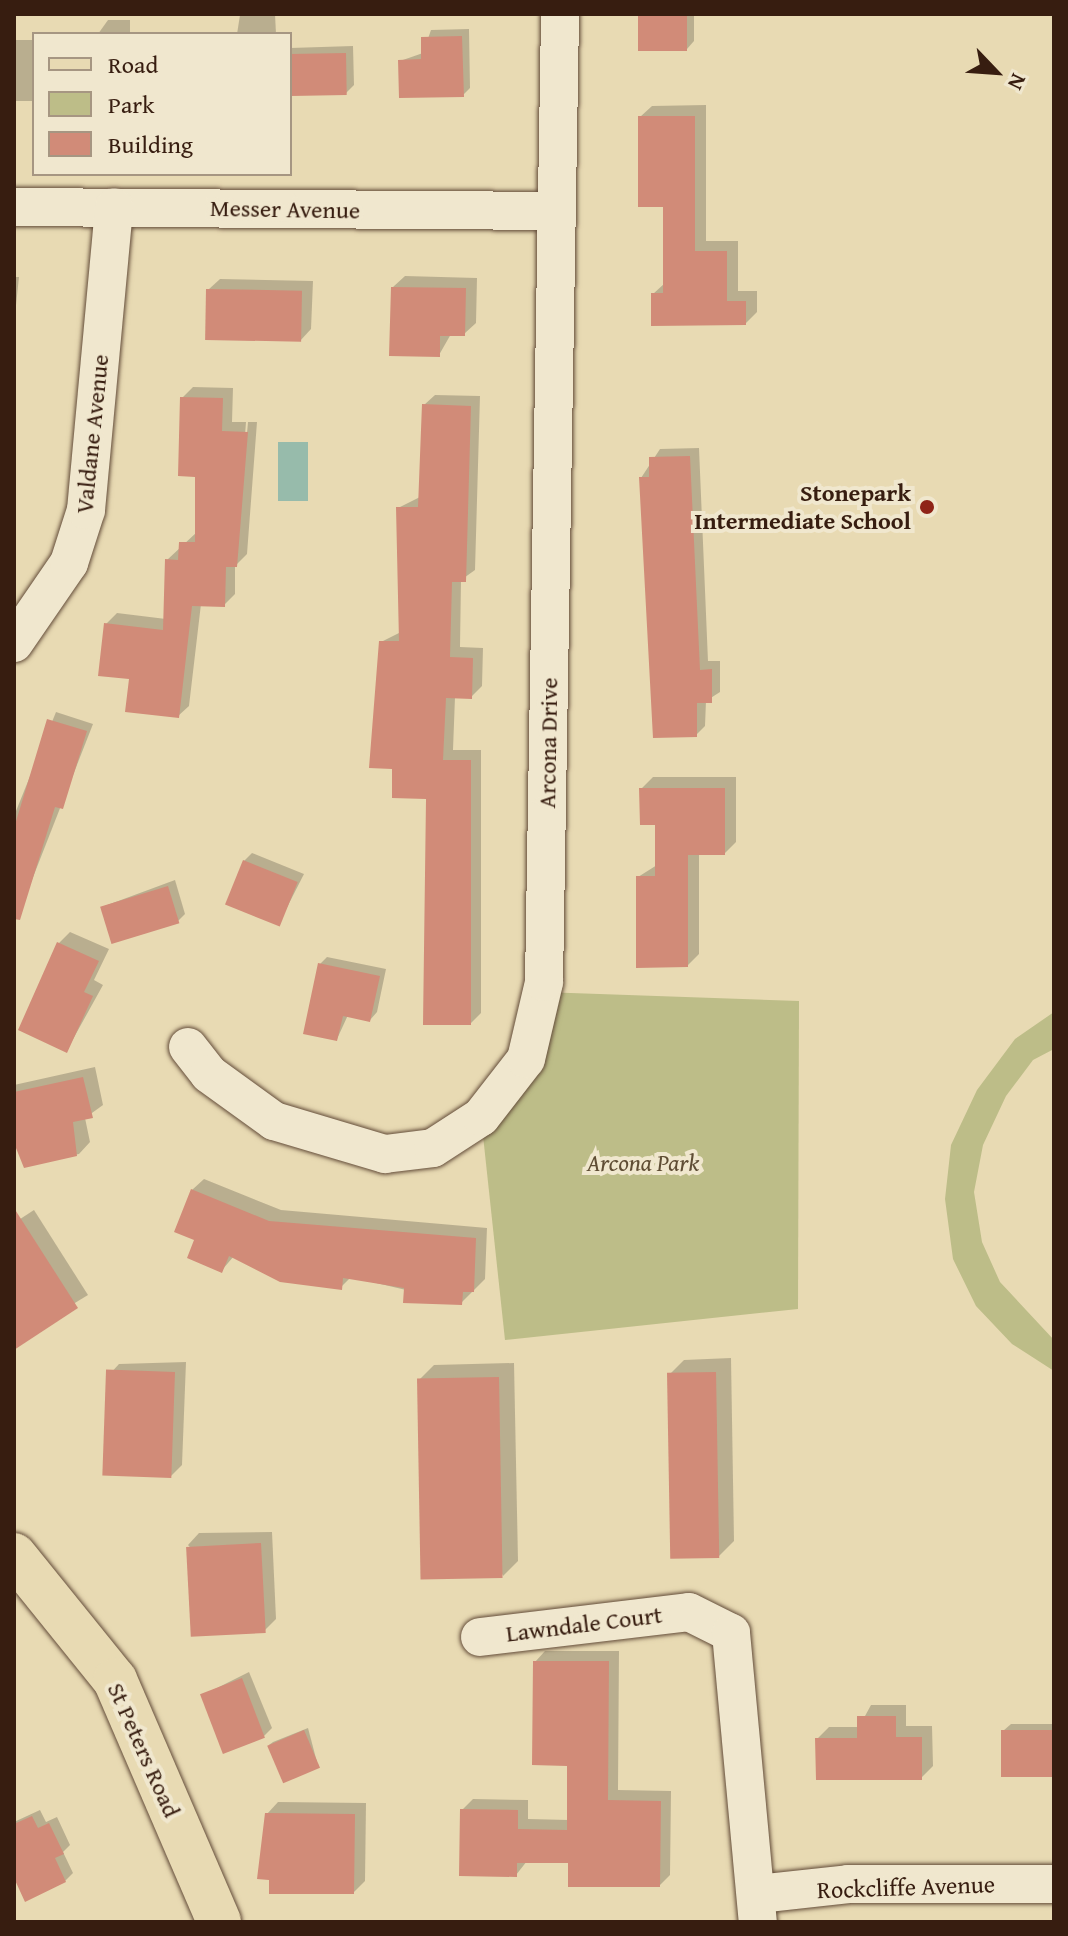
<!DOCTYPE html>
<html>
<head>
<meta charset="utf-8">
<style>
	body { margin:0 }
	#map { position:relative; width:1068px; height:1936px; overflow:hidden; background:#e8dab3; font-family:"Gentium Book Plus",serif }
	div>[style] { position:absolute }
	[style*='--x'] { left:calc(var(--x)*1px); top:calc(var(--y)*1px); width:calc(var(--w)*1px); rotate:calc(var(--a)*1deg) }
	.green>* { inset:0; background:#bdbd88 }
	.water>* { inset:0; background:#97bbab; transform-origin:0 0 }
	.shadow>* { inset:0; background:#0003; transform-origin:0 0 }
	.building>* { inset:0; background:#d18b78; transform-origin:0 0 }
	.roads { filter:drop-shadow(0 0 2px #634c39) drop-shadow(0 0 2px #634c39) }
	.minor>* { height:38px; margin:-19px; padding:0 19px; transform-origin:19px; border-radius:19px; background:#f0e7ce }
	.major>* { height:44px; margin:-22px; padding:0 22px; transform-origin:22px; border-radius:22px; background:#e8dab3 }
	.dots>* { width:22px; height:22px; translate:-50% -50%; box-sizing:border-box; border:4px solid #f0e7ce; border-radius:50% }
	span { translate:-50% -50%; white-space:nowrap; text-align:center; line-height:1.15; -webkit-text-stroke:8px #f0e7ce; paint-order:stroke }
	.street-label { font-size:24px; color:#371d10 }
	.poi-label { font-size:24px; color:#371d10; font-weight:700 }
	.right { translate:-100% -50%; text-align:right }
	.park-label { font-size:24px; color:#5f4d34; font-style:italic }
	.frame { position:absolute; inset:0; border:16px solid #371d10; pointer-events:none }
	.legend { position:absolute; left:32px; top:32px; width:260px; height:144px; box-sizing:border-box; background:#f0e7ce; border:2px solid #a69682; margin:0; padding:10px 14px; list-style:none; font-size:24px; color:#371d10 }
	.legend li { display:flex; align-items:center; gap:16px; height:40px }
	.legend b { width:40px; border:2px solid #a69682 }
	.north { position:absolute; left:956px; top:32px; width:80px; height:80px; -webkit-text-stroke:6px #f0e7ce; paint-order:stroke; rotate:115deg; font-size:22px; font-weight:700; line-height:32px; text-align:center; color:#371d10 }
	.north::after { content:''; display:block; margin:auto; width:28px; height:36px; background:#371d10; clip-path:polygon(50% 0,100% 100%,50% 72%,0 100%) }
</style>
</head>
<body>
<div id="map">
	<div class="green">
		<i style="clip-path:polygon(542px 992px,799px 1001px,798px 1309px,505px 1340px,481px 1117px)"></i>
		<i style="clip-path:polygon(1054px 1012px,1054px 1049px,1033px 1060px,1006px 1096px,983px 1145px,974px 1192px,982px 1242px,1000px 1282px,1054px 1340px,1054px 1371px,1012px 1344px,976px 1306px,953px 1259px,945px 1199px,951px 1145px,977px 1090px,1015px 1039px)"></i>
	</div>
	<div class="water">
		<i style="left:278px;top:442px;width:30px;height:59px"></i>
	</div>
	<div class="shadow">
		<i style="clip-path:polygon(275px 14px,276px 34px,237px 34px,240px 15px)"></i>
		<i style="clip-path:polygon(640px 14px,694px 14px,694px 41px,687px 49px)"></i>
		<i style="clip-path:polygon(108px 20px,130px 20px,130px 34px,98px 34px)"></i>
		<i style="clip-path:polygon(469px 29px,470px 88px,463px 95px,400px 61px,423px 53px,431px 30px)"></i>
		<i style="left:34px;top:40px;width:61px;height:20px;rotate:90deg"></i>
		<i style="clip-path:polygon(353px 46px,354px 85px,346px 93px,290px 94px,290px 48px)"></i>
		<i style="clip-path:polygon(706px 105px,706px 241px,738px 241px,738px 291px,757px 291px,757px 312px,746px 323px,653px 294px,665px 283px,665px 205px,640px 117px,652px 106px)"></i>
		<i style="clip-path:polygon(405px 276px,477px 278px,476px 323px,464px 334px,451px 334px,439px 355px,393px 287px)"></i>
		<i style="clip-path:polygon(14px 277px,19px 277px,14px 324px)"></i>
		<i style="clip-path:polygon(220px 279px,313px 281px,311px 329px,300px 341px,208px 290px)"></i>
		<i style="clip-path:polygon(193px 387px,233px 388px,232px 422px,246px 422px,236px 557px,248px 422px,257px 422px,247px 554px,235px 566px,235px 594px,224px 605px,201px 604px,189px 706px,178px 716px,131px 677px,106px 624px,117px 613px,166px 619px,167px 560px,197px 532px,197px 475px,182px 398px)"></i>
		<i style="clip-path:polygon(435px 395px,480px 396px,475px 570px,461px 580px,460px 647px,483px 648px,482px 686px,471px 697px,455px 697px,453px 750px,481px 750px,481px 1013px,471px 1023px,428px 797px,394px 767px,371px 766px,381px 642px,401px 632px,398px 508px,420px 497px,424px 405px)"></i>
		<i style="clip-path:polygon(699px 448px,708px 661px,720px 661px,720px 692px,706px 701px,705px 726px,696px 735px,641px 478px,660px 449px)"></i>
		<i style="clip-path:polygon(56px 712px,93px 724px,28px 890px,14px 886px,14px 816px)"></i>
		<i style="clip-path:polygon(653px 777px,736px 777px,736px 842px,725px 853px,699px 853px,699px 954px,688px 965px,638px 877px,657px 865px,657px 823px,641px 789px)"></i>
		<i style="clip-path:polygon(252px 853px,304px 874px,280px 921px,244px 861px)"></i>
		<i style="clip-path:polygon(175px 880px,185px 914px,178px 921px,102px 907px)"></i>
		<i style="clip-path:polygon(70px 932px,109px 949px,94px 980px,103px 985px,67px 1050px,59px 943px)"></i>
		<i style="clip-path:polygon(327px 957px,386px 969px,377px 1012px,370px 1020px,348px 1015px,337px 1039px,320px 964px)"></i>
		<i style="clip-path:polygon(95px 1067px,103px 1105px,85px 1118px,90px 1142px,79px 1154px,26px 1165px,14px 1141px,14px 1085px)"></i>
		<i style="clip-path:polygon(204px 1179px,281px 1210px,487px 1228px,485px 1279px,461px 1303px,351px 1277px,341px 1287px,234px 1256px,222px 1270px,197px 1239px,192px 1190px)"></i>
		<i style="clip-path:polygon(34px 1210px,88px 1295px,14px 1340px,14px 1223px)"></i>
		<i style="clip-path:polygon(731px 1358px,734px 1541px,719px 1556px,669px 1375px,684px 1360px)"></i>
		<i style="clip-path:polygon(186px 1362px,182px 1465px,171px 1476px,108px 1376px,119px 1364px)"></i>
		<i style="clip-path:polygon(514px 1363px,518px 1561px,503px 1576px,419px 1380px,434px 1365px)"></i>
		<i style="clip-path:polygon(272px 1532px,276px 1619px,264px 1631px,188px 1545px,199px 1533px)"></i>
		<i style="clip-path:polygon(545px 1651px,619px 1651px,618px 1790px,671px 1791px,670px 1875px,660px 1885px,570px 1861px,527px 1861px,516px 1875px,462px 1810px,473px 1799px,528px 1800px,528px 1819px,569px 1820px,569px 1764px,535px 1662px)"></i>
		<i style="clip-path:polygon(249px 1672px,272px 1728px,264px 1736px,203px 1695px)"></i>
		<i style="clip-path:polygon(871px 1705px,906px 1705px,906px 1726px,932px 1726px,933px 1766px,921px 1778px,817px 1739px,829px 1727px,859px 1727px)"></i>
		<i style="clip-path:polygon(1011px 1724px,1054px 1724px,1054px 1775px,1003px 1731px)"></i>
		<i style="clip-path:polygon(308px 1728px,318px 1766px,269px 1745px,273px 1742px)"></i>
		<i style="clip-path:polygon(278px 1802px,366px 1803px,365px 1881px,354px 1892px,271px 1878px,267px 1814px)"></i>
		<i style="clip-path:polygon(40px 1810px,46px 1822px,57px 1817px,70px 1845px,63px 1852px,73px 1873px,65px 1881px,14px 1874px,14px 1822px)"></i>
	</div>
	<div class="building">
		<i style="left:638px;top:14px;width:49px;height:37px"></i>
		<i style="clip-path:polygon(462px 36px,464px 97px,399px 98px,398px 60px,421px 59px,421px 37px)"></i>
		<i style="left:346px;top:53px;width:42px;height:56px;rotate:89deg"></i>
		<i style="clip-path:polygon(638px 116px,695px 116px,695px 251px,727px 251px,727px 301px,746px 301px,746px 325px,651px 326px,651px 293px,663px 293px,663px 207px,638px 207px)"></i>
		<i style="clip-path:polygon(391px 287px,466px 288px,465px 336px,440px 336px,440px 357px,389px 356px)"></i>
		<i style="left:206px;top:289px;width:96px;height:51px;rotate:1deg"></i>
		<i style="clip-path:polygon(180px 397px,223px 398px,222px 431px,248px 432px,237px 567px,226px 567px,225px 607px,192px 606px,179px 718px,125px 712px,129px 679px,98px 676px,104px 623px,163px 630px,165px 559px,178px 560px,179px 542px,195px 542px,195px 477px,178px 476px)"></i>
		<i style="clip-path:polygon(422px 404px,471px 406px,466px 582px,452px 582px,450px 657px,473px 658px,472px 699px,446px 698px,443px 760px,471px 760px,471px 1025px,423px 1025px,426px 799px,392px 798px,392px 769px,369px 768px,379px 641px,399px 641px,396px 507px,418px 507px)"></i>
		<i style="clip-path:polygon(690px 456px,700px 670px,712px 669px,712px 703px,697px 703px,697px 737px,653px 738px,639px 477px,649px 477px,649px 457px)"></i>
		<i style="clip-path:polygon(47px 719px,87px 731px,63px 809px,55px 807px,20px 920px,14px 919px,14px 828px)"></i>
		<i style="clip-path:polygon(639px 788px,725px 788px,725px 855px,688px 855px,688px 967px,636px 968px,636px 876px,655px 876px,655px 825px,640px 825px)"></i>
		<i style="left:243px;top:860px;width:59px;height:48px;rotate:22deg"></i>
		<i style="left:168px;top:886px;width:39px;height:71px;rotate:73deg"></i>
		<i style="clip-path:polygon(57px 942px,99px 961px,84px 992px,93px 996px,67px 1053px,18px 1030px)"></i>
		<i style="clip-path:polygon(318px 963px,380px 976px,370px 1022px,343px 1016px,337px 1041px,303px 1034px)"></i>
		<i style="clip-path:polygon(83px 1077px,93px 1118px,73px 1122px,77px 1156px,24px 1168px,14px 1143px,14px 1092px)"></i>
		<i style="clip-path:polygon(191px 1189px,269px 1221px,476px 1238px,474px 1292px,463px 1292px,462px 1305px,403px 1303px,404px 1288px,343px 1278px,342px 1290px,280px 1282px,229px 1256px,222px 1273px,187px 1258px,194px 1240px,174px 1232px)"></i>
		<i style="clip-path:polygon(14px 1208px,78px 1308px,14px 1350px)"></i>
		<i style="left:175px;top:1372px;width:106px;height:69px;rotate:92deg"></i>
		<i style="left:716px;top:1372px;width:186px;height:49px;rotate:89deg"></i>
		<i style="left:499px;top:1377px;width:201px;height:82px;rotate:89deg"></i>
		<i style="left:261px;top:1543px;width:90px;height:75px;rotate:87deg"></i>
		<i style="clip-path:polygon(533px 1661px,609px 1661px,608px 1800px,661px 1801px,660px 1887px,568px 1887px,568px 1863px,517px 1863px,517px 1877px,459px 1876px,460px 1809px,518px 1810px,518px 1829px,567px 1830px,567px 1766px,532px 1765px)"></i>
		<i style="left:242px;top:1678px;width:64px;height:45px;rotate:69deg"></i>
		<i style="clip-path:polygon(857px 1716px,896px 1716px,896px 1737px,922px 1737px,922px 1780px,816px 1780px,815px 1738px,857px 1738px)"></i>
		<i style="left:304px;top:1730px;width:41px;height:40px;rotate:67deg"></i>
		<i style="left:1054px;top:1730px;width:47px;height:53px;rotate:90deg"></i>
		<i style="clip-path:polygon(265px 1813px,355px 1814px,354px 1894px,269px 1894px,269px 1880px,257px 1879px)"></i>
		<i style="clip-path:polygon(32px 1816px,38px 1828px,49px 1823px,64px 1854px,55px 1858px,66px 1882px,25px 1902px,14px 1878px,14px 1824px)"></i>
	</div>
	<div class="roads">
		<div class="minor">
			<i style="--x:14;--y:207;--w:543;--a:0.42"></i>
			<i style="--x:14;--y:643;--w:97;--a:-55.5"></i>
			<i style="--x:69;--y:563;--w:56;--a:-72.2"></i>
			<i style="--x:86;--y:510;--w:304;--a:-84.7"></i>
			<i style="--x:188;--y:1047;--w:34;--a:52"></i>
			<i style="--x:209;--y:1074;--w:80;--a:35.9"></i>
			<i style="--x:274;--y:1121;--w:116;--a:16.6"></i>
			<i style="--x:385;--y:1154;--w:48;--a:-7.1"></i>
			<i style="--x:433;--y:1148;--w:57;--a:-32.9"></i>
			<i style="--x:481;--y:1117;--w:73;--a:-52.2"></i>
			<i style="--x:526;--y:1059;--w:79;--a:-76.8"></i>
			<i style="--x:544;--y:982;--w:968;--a:-89.05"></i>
			<i style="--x:480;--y:1637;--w:210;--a:-6.8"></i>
			<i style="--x:689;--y:1612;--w:47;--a:26.6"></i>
			<i style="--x:731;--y:1633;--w:290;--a:84.7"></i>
			<i style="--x:758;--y:1894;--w:91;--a:-6.3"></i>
			<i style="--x:848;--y:1884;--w:206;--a:0"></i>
		</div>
		<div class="major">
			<i style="--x:14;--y:1555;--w:161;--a:51.1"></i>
			<i style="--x:115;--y:1680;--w:263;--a:66.7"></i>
		</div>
	</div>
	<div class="dots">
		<i style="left:927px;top:507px;background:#8f2418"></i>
	</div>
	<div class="street-label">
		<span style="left:285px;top:209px;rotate:1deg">Messer Avenue</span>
		<span style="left:92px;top:434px;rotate:-84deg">Valdane Avenue</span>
		<span style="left:548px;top:743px;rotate:-89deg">Arcona Drive</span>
		<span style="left:584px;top:1624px;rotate:-7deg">Lawndale Court</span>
		<span style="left:144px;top:1750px;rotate:66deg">St Peters Road</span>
		<span style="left:906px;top:1887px;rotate:-2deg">Rockcliffe Avenue</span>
	</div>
	<div class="poi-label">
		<span class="right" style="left:911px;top:507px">Stonepark<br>Intermediate School</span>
	</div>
	<div class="park-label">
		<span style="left:643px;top:1163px">Arcona Park</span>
	</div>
	<div class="frame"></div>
	<ul class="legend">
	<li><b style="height:10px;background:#e8dab3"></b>Road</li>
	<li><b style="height:22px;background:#bdbd88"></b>Park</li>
	<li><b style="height:22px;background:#d18b78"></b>Building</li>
	</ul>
	<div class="north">N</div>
</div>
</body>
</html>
